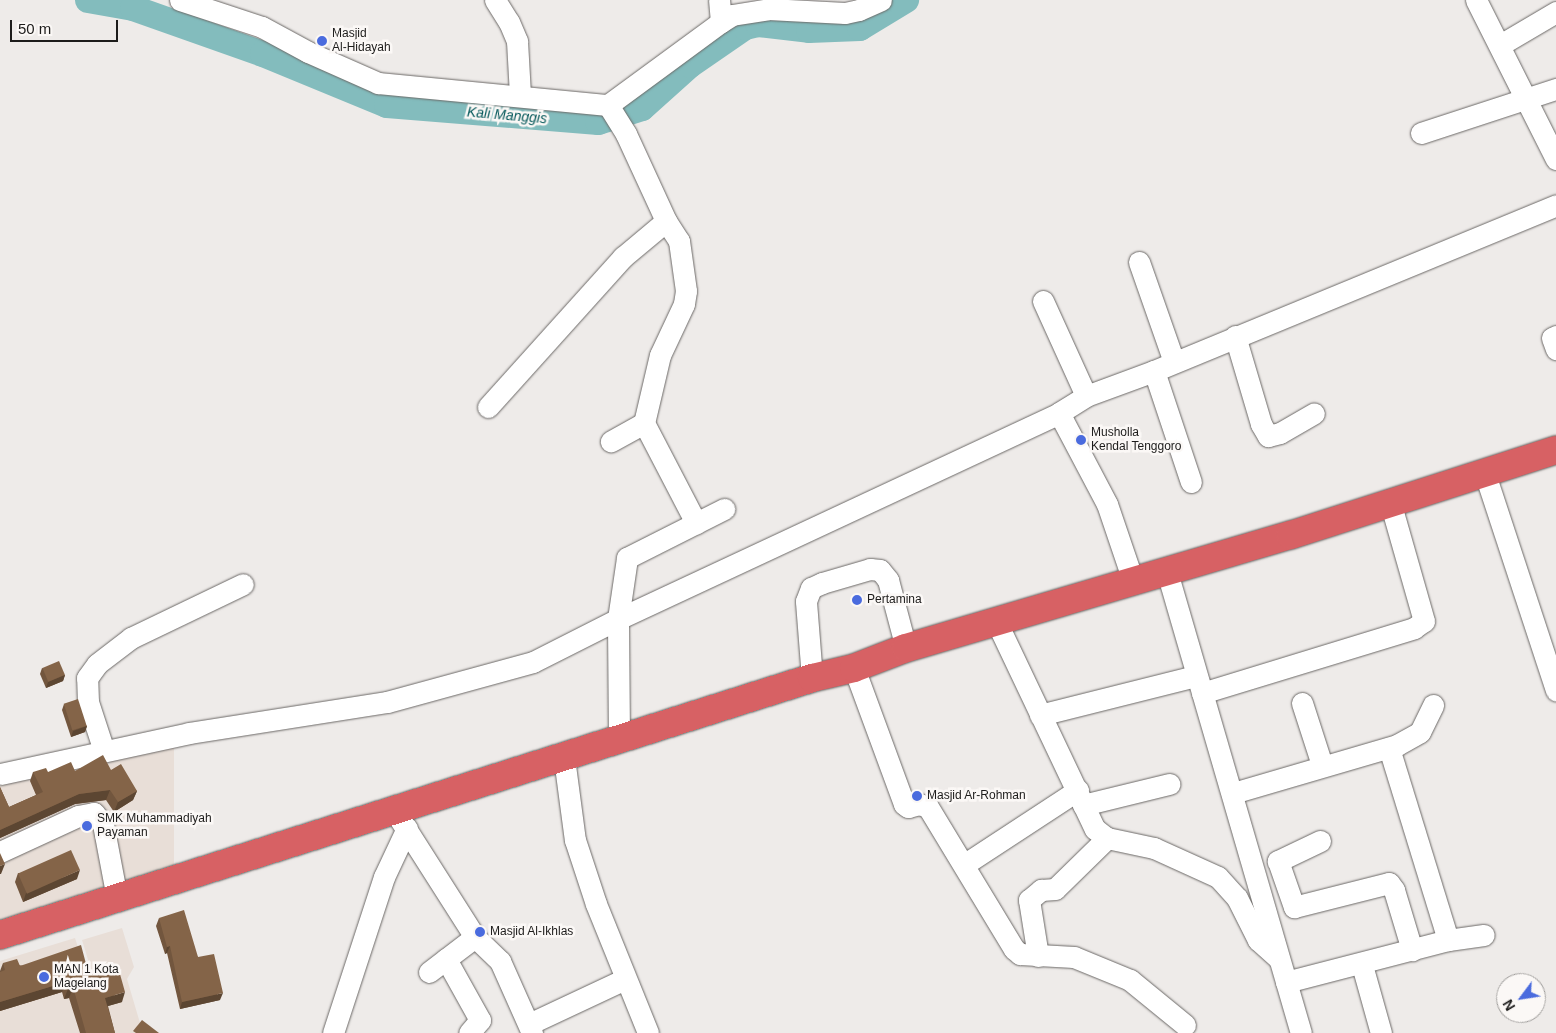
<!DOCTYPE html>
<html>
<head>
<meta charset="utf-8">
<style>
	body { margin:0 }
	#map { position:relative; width:1556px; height:1033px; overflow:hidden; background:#eeebe9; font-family:Helvetica,sans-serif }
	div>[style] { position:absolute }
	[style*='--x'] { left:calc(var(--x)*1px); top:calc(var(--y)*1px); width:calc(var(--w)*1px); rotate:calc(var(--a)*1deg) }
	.built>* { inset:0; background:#e8ded7 }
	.river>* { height:26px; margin:-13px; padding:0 13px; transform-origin:13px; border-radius:13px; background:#83bcbd }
	.roads { filter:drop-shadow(0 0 1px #6b6866) drop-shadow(0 0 1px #6b6866) }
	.minor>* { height:21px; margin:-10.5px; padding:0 10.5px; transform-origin:10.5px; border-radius:10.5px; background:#fff }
	.highway>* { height:28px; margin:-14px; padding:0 14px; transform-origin:14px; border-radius:14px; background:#d76164 }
	.wall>* { inset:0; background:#72563e }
	.shaded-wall>* { inset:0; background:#5c4632 }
	.building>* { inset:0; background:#846448; transform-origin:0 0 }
	.dots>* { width:14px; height:14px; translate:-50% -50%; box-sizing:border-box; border:2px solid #fbf8f6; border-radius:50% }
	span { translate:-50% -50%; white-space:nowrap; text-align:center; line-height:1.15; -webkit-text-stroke:5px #fbf8f6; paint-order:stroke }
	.poi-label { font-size:12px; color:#1d1c1b }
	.left { translate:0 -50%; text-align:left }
	.water-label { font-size:14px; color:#005658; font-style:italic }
	.north { position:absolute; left:1496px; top:973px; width:50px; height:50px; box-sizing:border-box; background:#fbf8f6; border:1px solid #a2a09e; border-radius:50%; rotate:239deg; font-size:14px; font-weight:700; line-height:20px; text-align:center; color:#1d1c1b }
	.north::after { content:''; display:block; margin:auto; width:18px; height:22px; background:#4a6bde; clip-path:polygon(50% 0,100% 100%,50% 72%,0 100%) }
	.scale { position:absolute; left:10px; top:20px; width:108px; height:22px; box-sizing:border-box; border:2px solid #1d1c1b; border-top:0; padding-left:6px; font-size:15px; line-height:18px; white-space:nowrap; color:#1d1c1b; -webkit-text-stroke:4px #fbf8f6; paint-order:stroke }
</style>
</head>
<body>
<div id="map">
	<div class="built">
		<i style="clip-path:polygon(174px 744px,174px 870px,0 924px,0 781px)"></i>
		<i style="clip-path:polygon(122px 928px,134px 967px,127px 979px,140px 1023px,153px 1033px,0 1033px,0 961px,75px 938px,88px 978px,93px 976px,82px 940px)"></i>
	</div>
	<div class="river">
		<i style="--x:88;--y:0;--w:46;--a:10.1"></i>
		<i style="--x:133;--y:8;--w:138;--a:19.5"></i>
		<i style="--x:263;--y:54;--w:134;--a:22.4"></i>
		<i style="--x:387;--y:105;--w:212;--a:4.6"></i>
		<i style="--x:598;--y:122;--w:46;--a:-17.7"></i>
		<i style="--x:642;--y:108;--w:64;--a:-41.9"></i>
		<i style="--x:690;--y:65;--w:67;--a:-34.6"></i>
		<i style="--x:745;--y:27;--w:13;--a:-13"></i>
		<i style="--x:758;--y:24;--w:51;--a:6.7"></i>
		<i style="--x:809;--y:30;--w:51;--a:-2.2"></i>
		<i style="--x:860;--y:28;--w:54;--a:-31.3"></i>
	</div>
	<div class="roads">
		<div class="minor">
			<i style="--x:180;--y:0;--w:86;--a:18.2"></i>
			<i style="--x:262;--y:27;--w:52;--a:28.5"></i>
			<i style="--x:308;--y:52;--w:77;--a:23.9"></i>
			<i style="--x:378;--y:83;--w:231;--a:5.5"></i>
			<i style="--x:608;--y:105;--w:140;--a:-36.3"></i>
			<i style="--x:721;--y:22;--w:22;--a:-95"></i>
			<i style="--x:495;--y:0;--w:26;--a:58"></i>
			<i style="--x:509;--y:22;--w:21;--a:67"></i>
			<i style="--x:517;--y:41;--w:53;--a:86.8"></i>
			<i style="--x:1476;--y:0;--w:178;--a:63.3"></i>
			<i style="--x:721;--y:22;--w:13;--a:-32"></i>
			<i style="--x:732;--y:15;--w:36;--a:-9"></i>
			<i style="--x:768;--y:9;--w:77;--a:3"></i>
			<i style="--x:845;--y:13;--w:14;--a:-12"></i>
			<i style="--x:859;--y:10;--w:24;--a:-24"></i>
			<i style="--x:1500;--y:45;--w:65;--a:-30.5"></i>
			<i style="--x:608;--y:105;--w:34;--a:58"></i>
			<i style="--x:626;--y:134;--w:96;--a:65.3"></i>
			<i style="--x:666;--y:221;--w:24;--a:57"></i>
			<i style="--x:679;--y:241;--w:50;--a:82"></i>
			<i style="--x:686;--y:291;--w:13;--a:99"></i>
			<i style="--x:684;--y:304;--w:56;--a:115.2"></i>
			<i style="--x:660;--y:355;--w:70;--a:103.2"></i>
			<i style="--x:644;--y:423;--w:38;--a:151"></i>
			<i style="--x:1421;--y:133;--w:142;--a:-18.1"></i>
			<i style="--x:1139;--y:262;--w:106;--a:70.7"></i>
			<i style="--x:1043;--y:301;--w:104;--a:65.6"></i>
			<i style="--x:1235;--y:336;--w:92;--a:73.5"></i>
			<i style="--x:1261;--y:424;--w:14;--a:60"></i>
			<i style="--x:1268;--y:436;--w:12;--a:-14"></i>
			<i style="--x:1280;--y:433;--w:39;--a:-30"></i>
			<i style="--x:1556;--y:336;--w:4;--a:153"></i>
			<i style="--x:1552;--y:338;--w:12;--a:70"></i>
			<i style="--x:1154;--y:371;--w:117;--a:71.6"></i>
			<i style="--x:488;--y:407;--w:202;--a:-48"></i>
			<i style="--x:623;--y:257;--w:56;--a:-39.9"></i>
			<i style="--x:1059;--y:413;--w:103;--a:62.2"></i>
			<i style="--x:1107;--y:504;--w:81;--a:71.3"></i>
			<i style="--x:644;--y:423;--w:113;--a:62.5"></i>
			<i style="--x:1484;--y:471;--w:231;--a:71.8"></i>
			<i style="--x:1167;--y:572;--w:480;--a:73.8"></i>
			<i style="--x:997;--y:623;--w:228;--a:64.6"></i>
			<i style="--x:1095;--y:829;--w:15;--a:37"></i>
			<i style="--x:1107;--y:838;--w:48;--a:12"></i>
			<i style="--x:1154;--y:848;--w:70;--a:24.4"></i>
			<i style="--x:1218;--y:877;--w:28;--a:48"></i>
			<i style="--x:1237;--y:898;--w:47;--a:63.4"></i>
			<i style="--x:1258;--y:940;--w:27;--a:42"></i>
			<i style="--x:854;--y:668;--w:145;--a:69.8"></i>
			<i style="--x:904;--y:804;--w:5;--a:37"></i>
			<i style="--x:908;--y:807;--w:11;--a:-15"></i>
			<i style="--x:919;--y:804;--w:9;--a:18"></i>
			<i style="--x:928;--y:807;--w:166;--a:58.8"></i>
			<i style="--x:1014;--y:949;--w:8;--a:40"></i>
			<i style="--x:1020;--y:954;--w:54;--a:3.2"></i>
			<i style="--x:1074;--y:957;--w:61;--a:22.3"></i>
			<i style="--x:1130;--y:980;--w:71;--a:39.3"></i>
			<i style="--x:812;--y:678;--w:77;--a:-94.5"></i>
			<i style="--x:806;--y:601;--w:14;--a:-69"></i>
			<i style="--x:811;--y:588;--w:12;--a:-24"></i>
			<i style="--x:822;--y:583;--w:50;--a:-16.3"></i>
			<i style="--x:870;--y:569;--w:10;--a:6"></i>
			<i style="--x:880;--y:570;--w:13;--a:51"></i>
			<i style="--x:888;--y:580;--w:70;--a:75.2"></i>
			<i style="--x:1202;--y:693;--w:222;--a:-17"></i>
			<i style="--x:1414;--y:628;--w:12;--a:-35"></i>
			<i style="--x:1424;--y:621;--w:124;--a:-105.9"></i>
			<i style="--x:1302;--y:703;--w:65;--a:72.1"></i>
			<i style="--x:1040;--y:715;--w:160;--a:-14.1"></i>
			<i style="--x:619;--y:738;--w:119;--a:-90.5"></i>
			<i style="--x:618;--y:619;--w:62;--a:-81.6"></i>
			<i style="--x:627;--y:558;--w:109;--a:-26.8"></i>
			<i style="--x:1389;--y:748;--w:201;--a:72.9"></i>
			<i style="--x:104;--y:751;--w:52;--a:-108.1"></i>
			<i style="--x:88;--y:702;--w:24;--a:-92"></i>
			<i style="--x:87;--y:678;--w:17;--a:-54"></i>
			<i style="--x:97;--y:664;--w:43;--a:-37.4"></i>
			<i style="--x:131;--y:638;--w:124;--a:-25.7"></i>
			<i style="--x:564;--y:758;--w:83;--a:82.4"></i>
			<i style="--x:575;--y:840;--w:67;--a:71.8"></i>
			<i style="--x:596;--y:904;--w:139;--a:68"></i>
			<i style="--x:0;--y:774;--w:193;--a:-12.2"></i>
			<i style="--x:189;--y:733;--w:200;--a:-8.9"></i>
			<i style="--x:387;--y:702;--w:151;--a:-15.3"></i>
			<i style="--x:533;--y:662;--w:95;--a:-26.8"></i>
			<i style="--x:618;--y:619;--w:487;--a:-25"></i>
			<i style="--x:1059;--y:413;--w:32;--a:-32"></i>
			<i style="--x:1086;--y:396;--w:72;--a:-20.2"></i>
			<i style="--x:1154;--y:371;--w:435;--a:-22.4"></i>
			<i style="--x:1233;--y:793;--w:171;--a:-16.3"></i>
			<i style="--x:1397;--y:745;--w:26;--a:-29"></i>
			<i style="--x:1420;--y:732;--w:30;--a:-64"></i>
			<i style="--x:1083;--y:805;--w:89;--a:-13.7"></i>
			<i style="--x:394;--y:810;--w:151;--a:57.5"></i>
			<i style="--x:475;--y:937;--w:35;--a:44"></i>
			<i style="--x:500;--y:961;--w:79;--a:66"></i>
			<i style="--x:1320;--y:841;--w:47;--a:154.5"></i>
			<i style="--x:1278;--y:861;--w:49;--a:70.8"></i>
			<i style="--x:1294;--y:907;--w:98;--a:-14.2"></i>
			<i style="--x:1389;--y:883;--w:9;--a:54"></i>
			<i style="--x:1394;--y:890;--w:63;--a:73.3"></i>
			<i style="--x:0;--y:852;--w:86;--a:-24.8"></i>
			<i style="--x:78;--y:816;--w:16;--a:-11"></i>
			<i style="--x:94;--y:813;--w:14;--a:51"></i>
			<i style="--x:103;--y:824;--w:75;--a:79.3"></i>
			<i style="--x:965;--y:864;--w:135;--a:-33.2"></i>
			<i style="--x:1038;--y:956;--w:57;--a:-99.1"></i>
			<i style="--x:1029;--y:900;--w:16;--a:-40"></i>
			<i style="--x:1041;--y:890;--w:14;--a:-4"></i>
			<i style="--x:1055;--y:889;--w:73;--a:-44.4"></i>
			<i style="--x:446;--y:959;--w:70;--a:60.9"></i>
			<i style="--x:480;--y:1020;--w:17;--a:130"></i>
			<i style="--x:1362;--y:965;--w:71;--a:74.4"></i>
			<i style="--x:429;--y:972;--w:58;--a:-37.3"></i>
			<i style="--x:1286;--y:982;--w:167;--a:-14.5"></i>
			<i style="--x:1448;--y:940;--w:36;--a:-8"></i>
			<i style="--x:529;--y:1024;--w:106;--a:-25.1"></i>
			<i style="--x:333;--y:1033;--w:164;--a:-71.9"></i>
			<i style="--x:384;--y:877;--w:54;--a:-64.9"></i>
		</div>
		<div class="highway">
			<i style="--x:0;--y:935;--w:852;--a:-17.56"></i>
			<i style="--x:812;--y:678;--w:43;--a:-13.4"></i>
			<i style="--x:854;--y:668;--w:56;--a:-21"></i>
			<i style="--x:906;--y:648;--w:401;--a:-16.4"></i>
			<i style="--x:1291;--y:535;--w:278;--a:-17.8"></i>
		</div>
	</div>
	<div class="wall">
		<i style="clip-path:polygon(42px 668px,65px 675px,63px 681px,46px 688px,40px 674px)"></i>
		<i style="clip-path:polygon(64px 704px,87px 726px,85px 732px,71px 737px,62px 710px)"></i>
		<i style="clip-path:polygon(111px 770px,137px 791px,133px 800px,114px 812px,106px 800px,75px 804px,0 838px,0 787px,9px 807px,36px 795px,30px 781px,33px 772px,48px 772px)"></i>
		<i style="clip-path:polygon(18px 873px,77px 879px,23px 902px,15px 882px)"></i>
		<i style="clip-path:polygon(159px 918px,198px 957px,220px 1000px,180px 1009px,167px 953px,165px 954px,156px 926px)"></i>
		<i style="clip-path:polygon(3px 963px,89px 975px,122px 1002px,108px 1006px,115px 1033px,80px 1033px,69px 998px,64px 999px,62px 992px,0 1011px,0 971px)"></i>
	</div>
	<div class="shaded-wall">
		<i style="clip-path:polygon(65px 675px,63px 681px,46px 688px,48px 682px)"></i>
		<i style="clip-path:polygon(87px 726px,85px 732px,71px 737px,73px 731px)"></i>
		<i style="clip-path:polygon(110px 790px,106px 800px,75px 804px,0 838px,0 830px,79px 794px)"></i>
		<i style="clip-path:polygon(137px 791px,133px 800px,114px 812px,118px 802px)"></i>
		<i style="clip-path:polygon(5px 864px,1px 874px,0 874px,0 866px)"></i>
		<i style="clip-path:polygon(80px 870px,77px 879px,23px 902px,26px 893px)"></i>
		<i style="clip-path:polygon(170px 946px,167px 953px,165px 954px,167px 947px)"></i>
		<i style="clip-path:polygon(66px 982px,62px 992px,0 1011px,0 1002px)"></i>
		<i style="clip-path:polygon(73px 987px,69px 998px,64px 999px,68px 989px)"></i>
		<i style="clip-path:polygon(125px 992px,122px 1002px,101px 1008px,105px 998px)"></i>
		<i style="clip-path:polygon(223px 993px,220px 1000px,180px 1009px,182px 1002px)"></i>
	</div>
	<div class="building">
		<i style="left:59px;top:661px;width:15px;height:18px;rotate:67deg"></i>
		<i style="left:78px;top:699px;width:28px;height:15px;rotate:72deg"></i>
		<i style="clip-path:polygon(103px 755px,111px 770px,121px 764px,137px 791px,118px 802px,110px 790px,79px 794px,0 830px,0 787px,9px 807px,43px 792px,33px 772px,46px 768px,48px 772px,71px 762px,75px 771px)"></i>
		<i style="left:71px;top:850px;width:22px;height:58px;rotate:66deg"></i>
		<i style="clip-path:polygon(0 853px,5px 864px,0 866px)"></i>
		<i style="clip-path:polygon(184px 910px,198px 957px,214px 954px,223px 993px,182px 1002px,170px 946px,167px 947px,159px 918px)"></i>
		<i style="clip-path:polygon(81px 945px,89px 975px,118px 967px,125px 992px,105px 998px,115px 1033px,86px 1033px,73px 987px,68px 989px,66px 982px,0 1002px,0 972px,5px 970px,3px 963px,17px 959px,20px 966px)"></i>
		<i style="clip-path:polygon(142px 1020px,159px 1033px,136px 1033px,133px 1031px)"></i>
	</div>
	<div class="dots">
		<i style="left:322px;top:41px;background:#4a6bde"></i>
		<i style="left:1081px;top:440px;background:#4a6bde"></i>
		<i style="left:857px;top:600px;background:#4a6bde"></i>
		<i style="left:917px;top:796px;background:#4a6bde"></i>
		<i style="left:87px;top:826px;background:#4a6bde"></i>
		<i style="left:480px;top:932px;background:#4a6bde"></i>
		<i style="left:44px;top:977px;background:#4a6bde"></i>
	</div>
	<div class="poi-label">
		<span class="left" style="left:332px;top:41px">Masjid<br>Al-Hidayah</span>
		<span class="left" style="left:1091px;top:440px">Musholla<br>Kendal Tenggoro</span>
		<span class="left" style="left:867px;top:600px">Pertamina</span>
		<span class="left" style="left:927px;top:796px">Masjid Ar-Rohman</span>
		<span class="left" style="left:97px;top:826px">SMK Muhammadiyah<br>Payaman</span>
		<span class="left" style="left:490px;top:932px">Masjid Al-Ikhlas</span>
		<span class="left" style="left:54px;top:977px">MAN 1 Kota<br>Magelang</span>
	</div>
	<div class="water-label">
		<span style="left:507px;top:115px;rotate:5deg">Kali Manggis</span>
	</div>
	<div class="north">N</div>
	<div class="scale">50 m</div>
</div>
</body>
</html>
